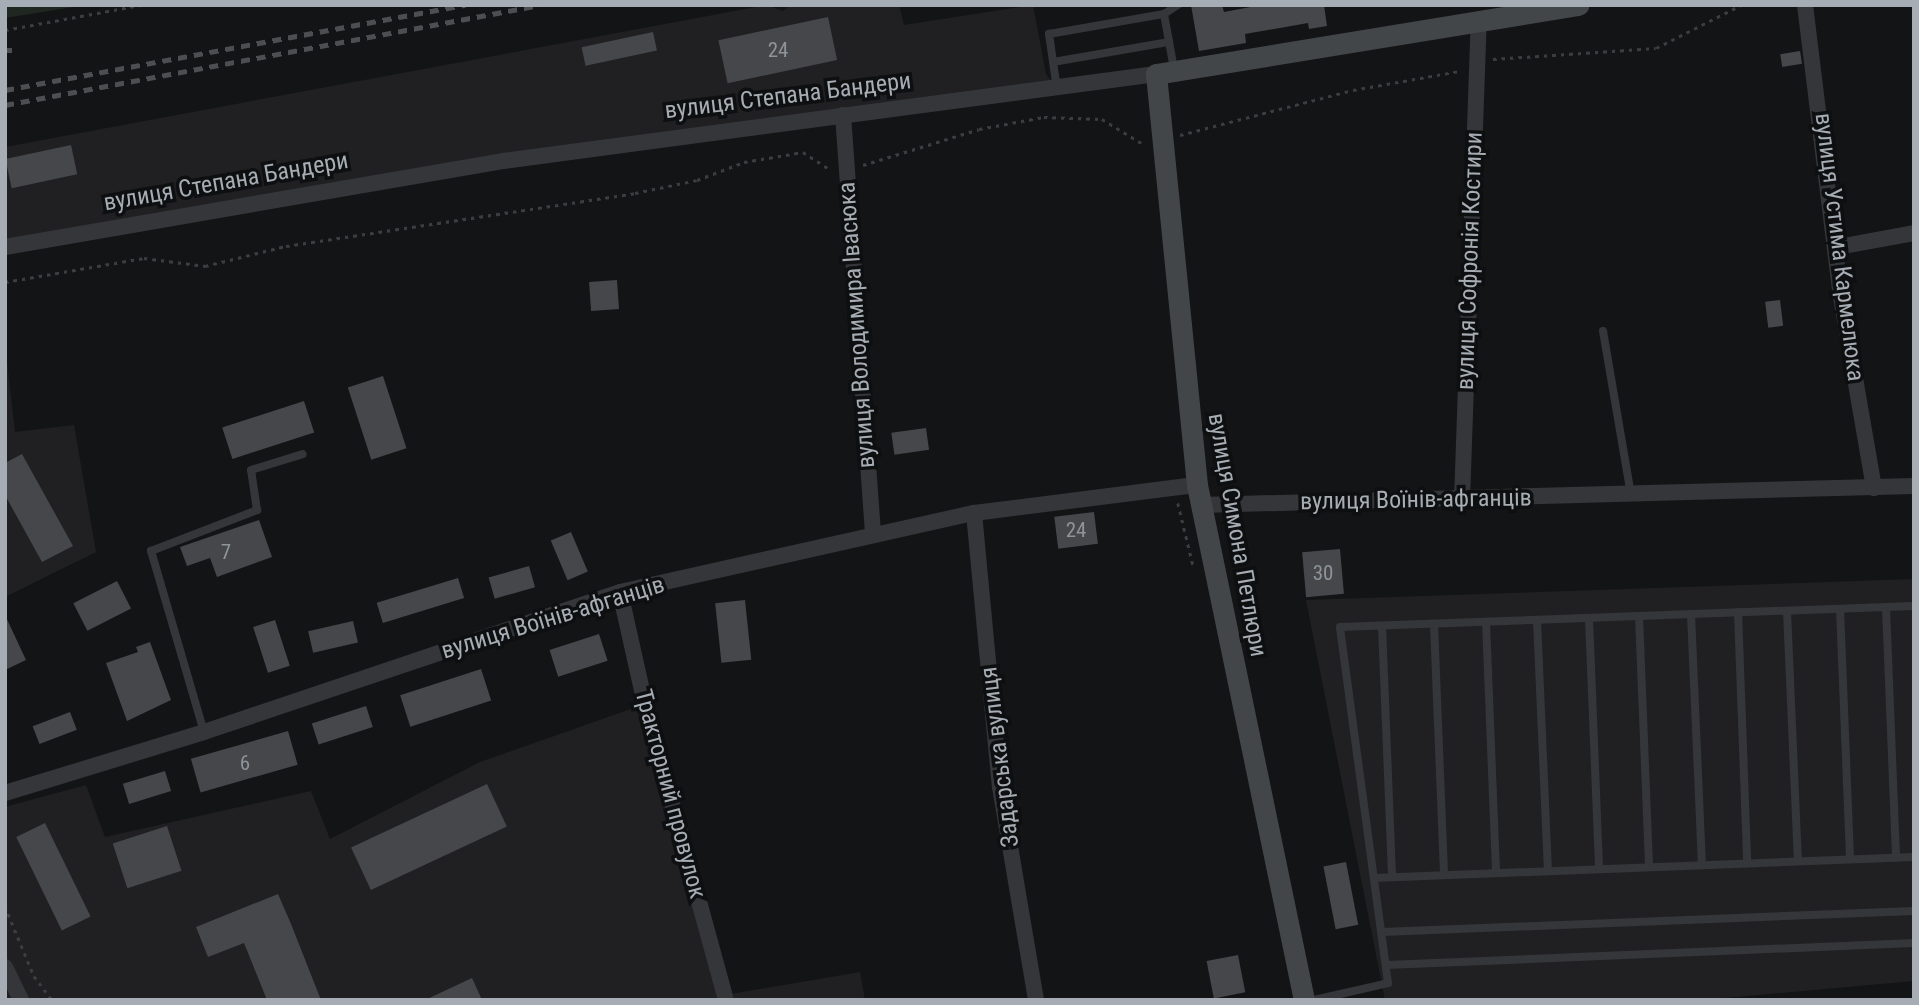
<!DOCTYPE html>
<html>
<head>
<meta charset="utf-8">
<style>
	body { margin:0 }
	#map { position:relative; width:1919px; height:1005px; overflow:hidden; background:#131415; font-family:"Roboto Condensed",sans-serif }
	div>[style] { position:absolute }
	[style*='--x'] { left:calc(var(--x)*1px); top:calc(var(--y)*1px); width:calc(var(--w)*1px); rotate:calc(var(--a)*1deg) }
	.built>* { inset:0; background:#202022 }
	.green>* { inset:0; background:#202720 }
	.building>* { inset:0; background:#45474a; transform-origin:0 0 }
	.path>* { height:2.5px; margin-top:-1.25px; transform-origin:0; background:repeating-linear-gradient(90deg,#3b3d40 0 3.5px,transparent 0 8.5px) }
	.lane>* { height:8px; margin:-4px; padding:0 4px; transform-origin:4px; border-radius:4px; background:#35363a }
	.street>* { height:16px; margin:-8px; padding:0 8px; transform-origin:8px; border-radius:8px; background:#35363a }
	.secondary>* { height:21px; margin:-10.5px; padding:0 10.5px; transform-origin:10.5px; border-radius:10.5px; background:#434649 }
	.rail>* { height:5px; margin-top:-2.5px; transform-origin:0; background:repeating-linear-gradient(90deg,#4c4f52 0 9px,transparent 0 16px) }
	span { translate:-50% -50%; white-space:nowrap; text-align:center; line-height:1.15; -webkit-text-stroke:7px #0e0f10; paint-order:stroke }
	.number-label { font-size:21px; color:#8e949a }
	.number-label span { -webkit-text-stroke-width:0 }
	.street-label { font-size:24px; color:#a6adb4 }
	.frame { position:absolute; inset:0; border:7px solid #a6adb4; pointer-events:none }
</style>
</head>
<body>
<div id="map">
	<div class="built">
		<i style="clip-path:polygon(767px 5px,783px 11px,790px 5px,899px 5px,904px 25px,1033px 5px,1046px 74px,1057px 89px,802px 120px,5px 247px,5px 147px)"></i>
		<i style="clip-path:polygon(5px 344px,15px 432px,74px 425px,96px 552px,5px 597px)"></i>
		<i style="clip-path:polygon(1914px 579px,1914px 981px,1703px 1000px,1385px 1000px,1306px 600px)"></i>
		<i style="clip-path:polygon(645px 704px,725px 995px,860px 972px,865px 1000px,5px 1000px,5px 807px,86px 785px,105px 837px,311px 791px,330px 839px,480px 762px)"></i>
	</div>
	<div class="green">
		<i style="clip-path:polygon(5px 5px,86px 5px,5px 18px)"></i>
	</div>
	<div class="building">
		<i style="clip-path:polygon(1191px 5px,1222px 5px,1224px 12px,1261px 5px,1324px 5px,1327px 26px,1309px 29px,1308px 23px,1245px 34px,1246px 43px,1199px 51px)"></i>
		<i style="left:828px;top:17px;width:44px;height:112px;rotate:78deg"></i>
		<i style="left:653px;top:32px;width:19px;height:73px;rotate:78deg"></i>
		<i style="left:1800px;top:51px;width:13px;height:20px;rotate:81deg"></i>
		<i style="left:71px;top:145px;width:30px;height:67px;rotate:78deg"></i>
		<i style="left:617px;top:280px;width:29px;height:28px;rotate:86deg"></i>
		<i style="left:1780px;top:300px;width:26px;height:15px;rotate:83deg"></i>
		<i style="left:383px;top:376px;width:76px;height:37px;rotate:72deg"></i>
		<i style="left:304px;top:401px;width:33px;height:86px;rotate:72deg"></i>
		<i style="left:926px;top:428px;width:22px;height:35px;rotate:82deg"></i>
		<i style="clip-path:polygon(22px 454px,73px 546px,42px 562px,5px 495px,5px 463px)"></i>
		<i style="left:1094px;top:512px;width:32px;height:40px;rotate:83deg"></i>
		<i style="clip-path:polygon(259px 520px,272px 557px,217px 577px,210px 558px,187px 566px,180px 547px)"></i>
		<i style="left:571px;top:532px;width:43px;height:22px;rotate:67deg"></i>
		<i style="left:1340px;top:549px;width:45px;height:38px;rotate:85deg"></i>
		<i style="left:529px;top:566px;width:22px;height:42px;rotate:74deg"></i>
		<i style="left:458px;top:578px;width:21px;height:85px;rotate:73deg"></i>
		<i style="left:117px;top:581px;width:31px;height:49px;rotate:63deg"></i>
		<i style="left:745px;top:600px;width:60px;height:30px;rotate:84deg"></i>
		<i style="clip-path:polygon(5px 615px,26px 660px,5px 670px)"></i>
		<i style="left:275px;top:620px;width:48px;height:23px;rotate:72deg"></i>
		<i style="left:353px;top:621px;width:22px;height:46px;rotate:77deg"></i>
		<i style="left:599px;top:634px;width:28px;height:52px;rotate:72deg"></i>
		<i style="clip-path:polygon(150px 642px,171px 700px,127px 721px,106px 663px,138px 652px,136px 647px)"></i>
		<i style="left:481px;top:669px;width:33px;height:85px;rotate:72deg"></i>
		<i style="left:366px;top:706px;width:22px;height:57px;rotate:72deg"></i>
		<i style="left:70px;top:712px;width:19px;height:40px;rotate:69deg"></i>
		<i style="left:288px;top:731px;width:35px;height:101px;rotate:74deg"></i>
		<i style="left:165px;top:771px;width:21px;height:44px;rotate:73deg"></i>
		<i style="left:487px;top:784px;width:47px;height:150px;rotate:65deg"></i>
		<i style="left:45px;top:823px;width:104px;height:32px;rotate:64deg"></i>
		<i style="left:167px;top:826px;width:47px;height:57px;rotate:72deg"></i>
		<i style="left:1346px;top:862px;width:64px;height:23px;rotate:79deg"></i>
		<i style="clip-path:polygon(278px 894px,291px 924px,321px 1000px,267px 1000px,244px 943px,208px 957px,196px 927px)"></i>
		<i style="left:1238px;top:955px;width:38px;height:32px;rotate:79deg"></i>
		<i style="clip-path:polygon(472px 978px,482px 1000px,425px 1000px)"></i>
	</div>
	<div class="path">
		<i style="--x:5;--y:30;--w:138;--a:-10.4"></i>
		<i style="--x:1493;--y:59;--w:163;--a:-3.9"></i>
		<i style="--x:1656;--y:48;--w:95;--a:-26.8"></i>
		<i style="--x:1180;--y:135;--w:179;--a:-14.6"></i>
		<i style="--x:1353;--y:90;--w:109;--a:-10.1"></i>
		<i style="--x:863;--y:165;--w:121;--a:-17.2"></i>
		<i style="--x:979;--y:129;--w:66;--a:-10.5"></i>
		<i style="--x:1044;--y:117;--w:58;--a:2"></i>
		<i style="--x:1102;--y:119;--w:48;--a:31.4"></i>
		<i style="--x:5;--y:282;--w:141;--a:-9.8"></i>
		<i style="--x:144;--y:258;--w:62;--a:7.5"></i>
		<i style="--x:205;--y:266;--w:83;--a:-13.9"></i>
		<i style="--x:286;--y:246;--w:353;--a:-8.6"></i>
		<i style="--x:635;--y:193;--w:63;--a:-11.8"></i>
		<i style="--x:697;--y:180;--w:50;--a:-21"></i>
		<i style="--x:744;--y:162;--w:60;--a:-9.6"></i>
		<i style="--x:803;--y:152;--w:33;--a:33"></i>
		<i style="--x:1178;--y:503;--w:64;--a:76.4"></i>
		<i style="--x:5;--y:906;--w:76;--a:67.5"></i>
		<i style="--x:34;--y:976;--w:30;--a:53"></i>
	</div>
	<div class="lane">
		<i style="--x:1164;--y:14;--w:17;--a:-33"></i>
		<i style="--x:1053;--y:62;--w:118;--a:-9.8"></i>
		<i style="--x:1057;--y:89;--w:56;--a:-98.3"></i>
		<i style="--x:1049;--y:34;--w:117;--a:-9.9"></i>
		<i style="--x:1164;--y:14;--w:56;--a:79.7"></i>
		<i style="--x:1603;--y:331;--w:166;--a:80.3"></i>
		<i style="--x:1886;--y:607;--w:251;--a:87.7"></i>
		<i style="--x:1840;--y:609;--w:250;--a:87.7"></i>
		<i style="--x:1787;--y:611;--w:250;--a:87.5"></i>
		<i style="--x:1738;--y:612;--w:251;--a:87.9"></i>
		<i style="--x:1691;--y:614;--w:251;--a:87.5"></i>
		<i style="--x:1639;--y:616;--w:251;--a:87.7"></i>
		<i style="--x:1589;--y:618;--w:251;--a:87.7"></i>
		<i style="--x:1537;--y:620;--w:251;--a:87.5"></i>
		<i style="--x:1486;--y:622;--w:251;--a:87.7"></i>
		<i style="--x:1434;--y:624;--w:251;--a:87.7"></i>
		<i style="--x:1382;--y:626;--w:251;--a:87.7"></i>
		<i style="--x:204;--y:732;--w:189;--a:-106.3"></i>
		<i style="--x:151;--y:551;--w:114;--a:-21.1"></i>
		<i style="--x:257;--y:510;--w:40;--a:-98.5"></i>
		<i style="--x:251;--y:470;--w:54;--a:-17.1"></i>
		<i style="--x:1374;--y:878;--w:540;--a:-2.23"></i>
		<i style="--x:1382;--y:932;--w:532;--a:-2.26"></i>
		<i style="--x:1386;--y:965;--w:528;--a:-2.39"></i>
		<i style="--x:1314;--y:1000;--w:76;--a:-12.9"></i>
		<i style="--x:1388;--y:983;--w:359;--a:-97.7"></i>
		<i style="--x:1340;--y:627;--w:574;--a:-2.1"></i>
	</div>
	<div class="street">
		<i style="--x:1805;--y:5;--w:294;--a:83"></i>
		<i style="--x:1841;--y:297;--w:194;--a:80.2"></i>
		<i style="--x:843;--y:115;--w:421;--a:85.9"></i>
		<i style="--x:5;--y:247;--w:505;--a:-9.8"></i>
		<i style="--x:503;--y:161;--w:659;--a:-7.59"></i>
		<i style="--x:1838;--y:247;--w:77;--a:-10.4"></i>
		<i style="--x:1462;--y:500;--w:478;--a:-88"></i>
		<i style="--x:1201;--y:505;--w:713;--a:-1.53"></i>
		<i style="--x:974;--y:513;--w:275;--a:84.6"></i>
		<i style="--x:1000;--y:787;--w:216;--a:80.4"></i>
		<i style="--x:620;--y:592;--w:115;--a:77.4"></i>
		<i style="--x:645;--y:704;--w:303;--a:74.7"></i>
		<i style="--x:5;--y:793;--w:208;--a:-17"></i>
		<i style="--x:204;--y:732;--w:439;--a:-18.6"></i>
		<i style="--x:620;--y:592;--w:363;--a:-12.6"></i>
		<i style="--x:974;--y:513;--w:225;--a:-7.2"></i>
		<i style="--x:5;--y:967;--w:37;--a:64"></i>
	</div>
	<div class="secondary">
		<i style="--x:1304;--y:1000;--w:526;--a:-101.74"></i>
		<i style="--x:1197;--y:485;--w:413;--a:-95.7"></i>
		<i style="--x:1156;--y:74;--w:428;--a:-9.3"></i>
	</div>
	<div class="rail">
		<i style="--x:5;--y:50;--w:7;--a:0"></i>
		<i style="--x:5;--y:90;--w:468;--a:-10.5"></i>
		<i style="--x:5;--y:105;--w:544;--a:-10.59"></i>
	</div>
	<div class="number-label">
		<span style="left:778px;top:50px">24</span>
		<span style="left:1076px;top:530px">24</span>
		<span style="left:226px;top:552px">7</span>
		<span style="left:1323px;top:573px">30</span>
		<span style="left:245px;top:763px">6</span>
	</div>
	<div class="street-label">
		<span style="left:788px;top:96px;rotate:-7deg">вулиця Степана Бандери</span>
		<span style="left:226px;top:182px;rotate:-10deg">вулиця Степана Бандери</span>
		<span style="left:1839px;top:247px;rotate:83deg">вулиця Устима Кармелюка</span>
		<span style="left:1470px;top:261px;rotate:-88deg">вулиця Софронія Костири</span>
		<span style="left:857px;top:325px;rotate:-94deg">вулиця Володимира Івасюка</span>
		<span style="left:1416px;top:500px;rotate:-1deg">вулиця Воїнів-афганців</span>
		<span style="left:1237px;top:535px;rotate:80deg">вулиця Симона Петлюри</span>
		<span style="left:553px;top:618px;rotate:-17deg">вулиця Воїнів-афганців</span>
		<span style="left:1000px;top:757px;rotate:-97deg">Задарська вулиця</span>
		<span style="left:670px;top:794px;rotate:75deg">Тракторний провулок</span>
	</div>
	<div class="frame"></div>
</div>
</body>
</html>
